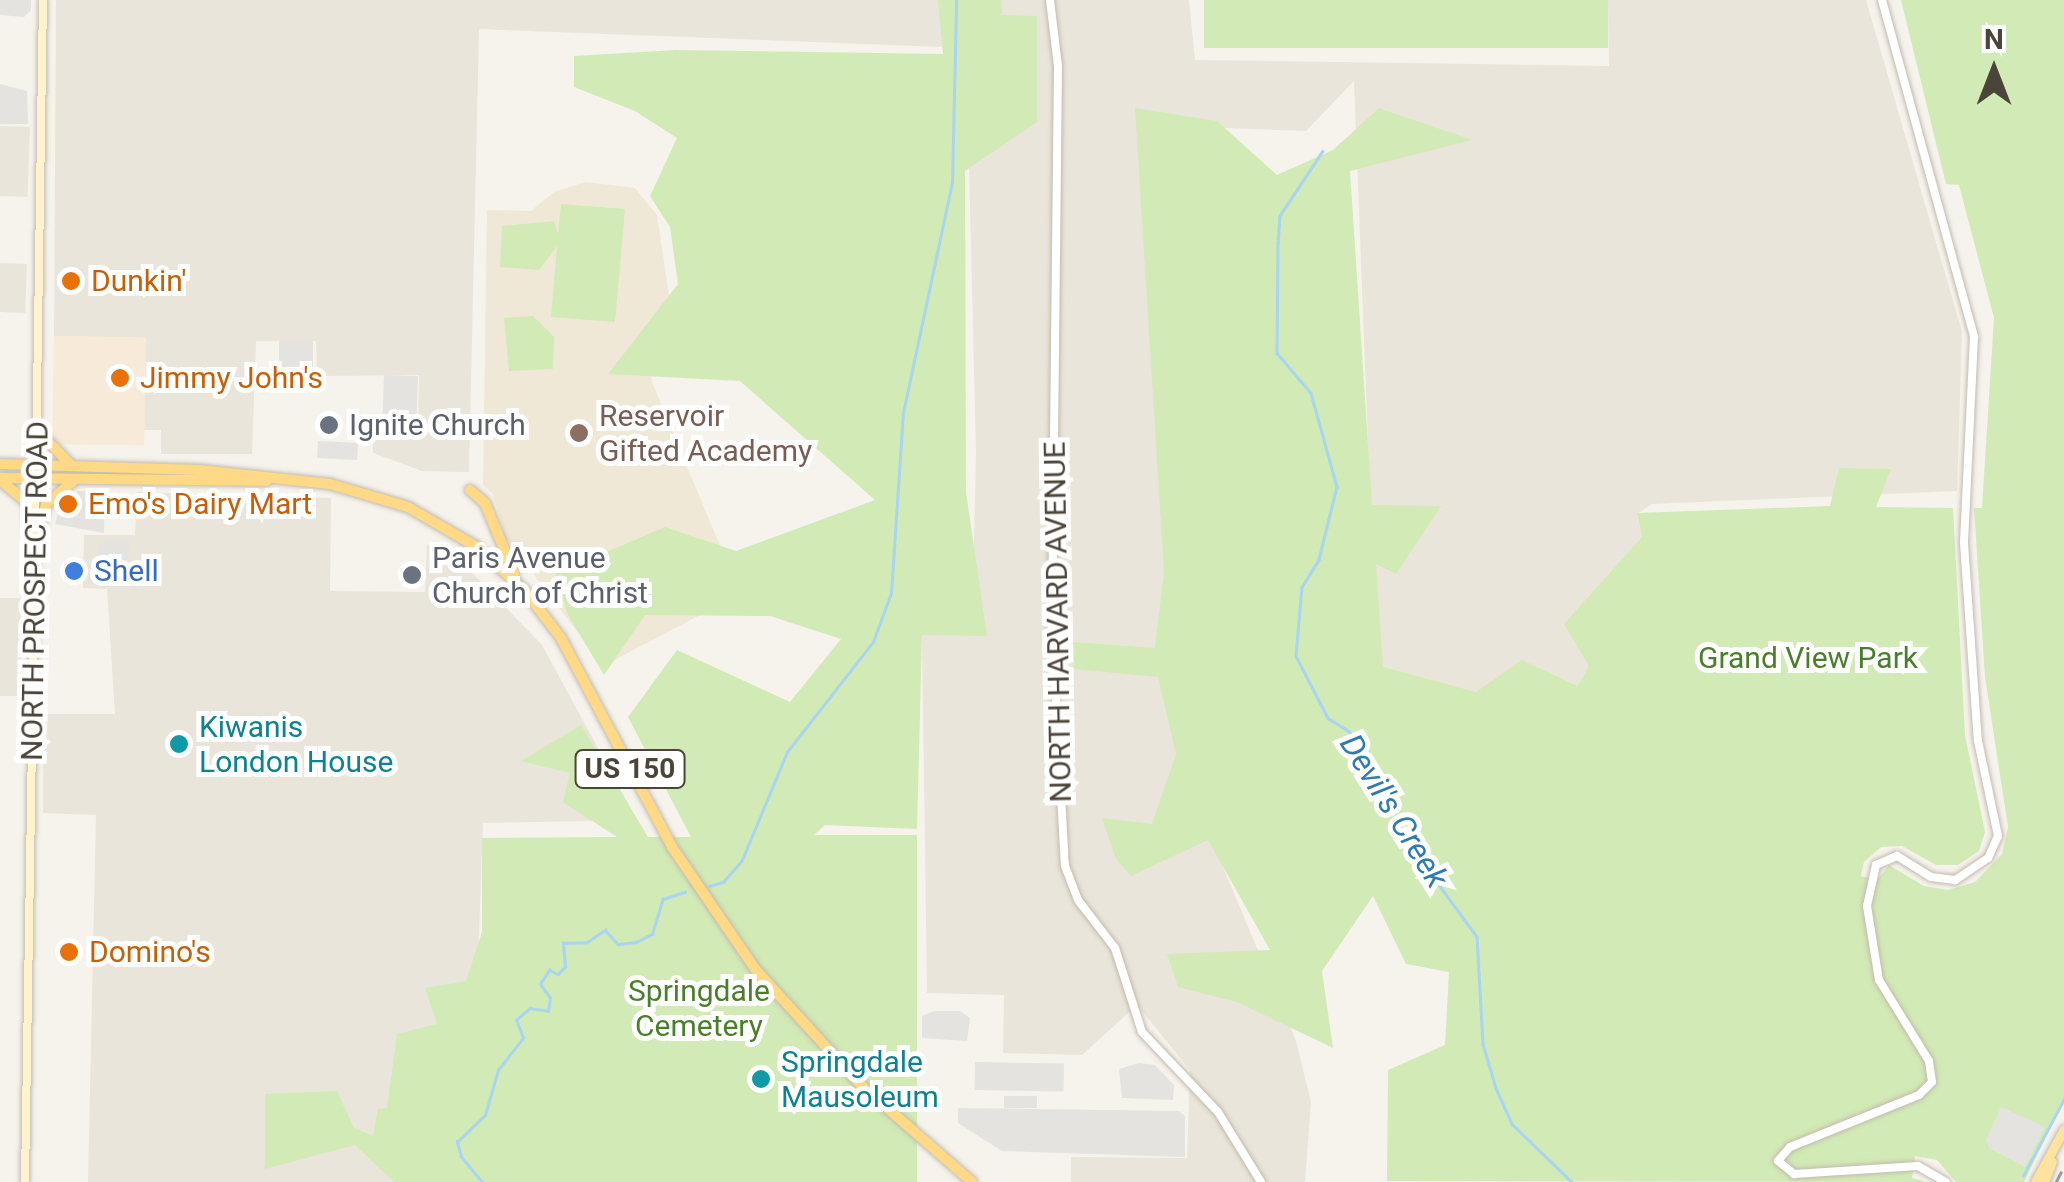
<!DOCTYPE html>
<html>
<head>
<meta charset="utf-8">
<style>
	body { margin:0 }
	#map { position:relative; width:2064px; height:1182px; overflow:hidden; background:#f6f3ec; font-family:Roboto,sans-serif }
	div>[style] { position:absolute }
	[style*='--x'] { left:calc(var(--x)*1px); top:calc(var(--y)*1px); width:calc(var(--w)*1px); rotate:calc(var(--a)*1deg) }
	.residential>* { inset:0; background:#eae5da; transform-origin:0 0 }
	.commercial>* { inset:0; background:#f7ead8; transform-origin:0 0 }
	.education>* { inset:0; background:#efe8d6 }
	.green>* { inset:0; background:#d2eab5; transform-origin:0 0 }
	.parking>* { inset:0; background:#e5e3e0; transform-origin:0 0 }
	.stream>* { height:2.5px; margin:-1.25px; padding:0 1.25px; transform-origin:1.25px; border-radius:1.25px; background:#a9d4f2 }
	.roads { filter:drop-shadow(0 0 2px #c2bbae) drop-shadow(0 0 2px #c2bbae) }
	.tertiary>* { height:8px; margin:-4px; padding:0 4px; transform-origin:4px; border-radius:4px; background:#fff }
	.secondary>* { height:8px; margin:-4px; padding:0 4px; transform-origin:4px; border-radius:4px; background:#fff3cd }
	.primary>* { height:9px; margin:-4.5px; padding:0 4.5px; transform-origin:4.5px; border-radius:4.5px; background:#ffe39c }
	.trunk>* { height:10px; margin:-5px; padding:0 5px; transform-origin:5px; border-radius:5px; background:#ffd985 }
	.rail>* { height:2.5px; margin-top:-1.25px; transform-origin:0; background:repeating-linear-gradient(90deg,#9a9a9a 0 12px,transparent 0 24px) }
	.dots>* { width:28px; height:28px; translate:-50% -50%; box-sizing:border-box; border:5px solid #fff; border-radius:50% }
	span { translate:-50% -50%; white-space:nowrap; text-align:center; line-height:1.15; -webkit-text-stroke:10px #fff; paint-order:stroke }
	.shield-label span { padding:2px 8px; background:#fff; border:2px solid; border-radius:8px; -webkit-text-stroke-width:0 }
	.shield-label { font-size:28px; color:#4b4439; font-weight:700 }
	.food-label { font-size:30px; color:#c56008 }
	.left { translate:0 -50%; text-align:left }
	.education-label { font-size:30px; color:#785e54 }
	.worship-label { font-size:30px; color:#5b616d }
	.shop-label { font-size:30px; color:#366cbe }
	.street-label { font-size:30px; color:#4b4439 }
	.park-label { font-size:30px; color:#4a7f2a }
	.culture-label { font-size:30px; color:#0d838f }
	.water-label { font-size:32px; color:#2e7ab2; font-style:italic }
	.north { position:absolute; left:1944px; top:20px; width:100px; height:100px; -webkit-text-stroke:8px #fff; paint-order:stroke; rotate:0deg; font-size:28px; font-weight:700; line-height:40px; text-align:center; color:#4b4439 }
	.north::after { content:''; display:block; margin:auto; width:35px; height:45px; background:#4b4439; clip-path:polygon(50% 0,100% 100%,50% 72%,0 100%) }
</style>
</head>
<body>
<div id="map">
	<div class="residential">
		<i style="clip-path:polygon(56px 0,940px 0,942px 47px,479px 29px,469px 472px,422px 471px,373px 453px,373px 433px,418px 433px,419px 375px,317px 376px,316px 341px,256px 341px,252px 454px,161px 454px,161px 430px,144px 430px,145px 338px,54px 336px)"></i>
		<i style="clip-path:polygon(965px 0,1189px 0,1195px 60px,1609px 66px,1608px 0,1866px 0,1962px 332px,1957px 491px,1652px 504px,1637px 514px,1649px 572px,1567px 701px,1489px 701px,1377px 676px,1354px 81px,1306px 131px,1143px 125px,1197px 805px,1296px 1041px,1311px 1102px,1305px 1182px,1071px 1182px,1071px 1157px,1187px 1158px,1190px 1070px,1137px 1005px,1082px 1055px,1003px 1053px,1004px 995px,927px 993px,922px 634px,972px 629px,976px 453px)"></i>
		<i style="left:0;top:126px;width:30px;height:70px;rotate:2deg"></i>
		<i style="left:0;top:263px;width:27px;height:49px;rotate:2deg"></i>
		<i style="clip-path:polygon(137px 492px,331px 498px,330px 591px,425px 592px,427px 544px,456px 556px,542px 645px,637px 820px,483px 823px,476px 1018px,407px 1182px,88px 1182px,96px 815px,43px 813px,43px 714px,115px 714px,107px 589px,83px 588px,84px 535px,135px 535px)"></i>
		<i style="left:0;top:598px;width:22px;height:98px"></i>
	</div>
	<div class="commercial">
		<i style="left:54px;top:336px;width:92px;height:108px;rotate:1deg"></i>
	</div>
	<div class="education">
		<i style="clip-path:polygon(585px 182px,635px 188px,657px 215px,671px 309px,645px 341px,652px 382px,740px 594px,603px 666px,505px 536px,493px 494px,483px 485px,487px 210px,531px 211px,554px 192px)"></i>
	</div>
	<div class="green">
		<i style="clip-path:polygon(938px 0,1001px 0,1002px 15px,1037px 16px,1037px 122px,965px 171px,966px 492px,987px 636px,922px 635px,917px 829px,825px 825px,814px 835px,917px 835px,917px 1182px,394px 1182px,355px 1145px,265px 1169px,265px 1094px,337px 1091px,354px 1128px,373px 1136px,378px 1109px,387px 1108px,397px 1034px,437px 1024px,425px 988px,466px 981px,482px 932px,482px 838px,617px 837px,563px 802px,570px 773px,521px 761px,581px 725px,648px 837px,691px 837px,628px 717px,677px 650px,790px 702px,841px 639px,770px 616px,645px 615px,604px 675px,568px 615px,555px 574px,665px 527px,736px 551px,875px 500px,740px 381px,608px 374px,678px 284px,670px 227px,650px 196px,677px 138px,635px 111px,574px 87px,574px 56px,676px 50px,943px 54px)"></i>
		<i style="left:1204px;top:0;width:404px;height:48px"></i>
		<i style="clip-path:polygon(1901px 0,2064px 0,2064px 1100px,2024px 1182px,1956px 1182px,1937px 1160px,1915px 1156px,1912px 1178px,1927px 1182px,1387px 1181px,1388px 1070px,1445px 1045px,1449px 972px,1406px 964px,1373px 896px,1322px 971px,1333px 1048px,1237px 1002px,1178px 987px,1167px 954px,1270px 950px,1208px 840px,1131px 876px,1116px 859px,1102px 818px,1152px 824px,1176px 754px,1158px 677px,1074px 669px,1073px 642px,1155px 648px,1164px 572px,1135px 108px,1217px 121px,1277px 175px,1333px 150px,1379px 108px,1472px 140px,1350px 171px,1372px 505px,1441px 506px,1396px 574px,1376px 564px,1383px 667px,1476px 692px,1522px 660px,1577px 686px,1589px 666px,1564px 624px,1642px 537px,1637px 513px,1830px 506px,1839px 468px,1891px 469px,1876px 507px,1953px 508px,1965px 735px,1985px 832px,1979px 851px,1958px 865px,1936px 865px,1902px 846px,1881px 847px,1864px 862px,1861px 876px,1877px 880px,1889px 865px,1924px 886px,1948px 890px,1975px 882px,2002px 854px,2008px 827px,1985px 677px,1974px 508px,1982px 508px,1994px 318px,1959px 185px,1946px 184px)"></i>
		<i style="clip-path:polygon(561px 204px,625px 209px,615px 322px,551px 317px,557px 246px,539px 270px,500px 267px,502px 226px,554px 221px,558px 234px)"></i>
		<i style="clip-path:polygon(533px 316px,554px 337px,553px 369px,509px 371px,504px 318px)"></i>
	</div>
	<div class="parking">
		<i style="clip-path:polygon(0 0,31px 0,31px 10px,24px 17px,0 15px)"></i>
		<i style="clip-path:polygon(0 84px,27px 91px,28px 124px,0 124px)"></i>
		<i style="left:279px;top:341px;width:34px;height:38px"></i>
		<i style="left:384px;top:375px;width:34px;height:57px;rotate:2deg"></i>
		<i style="left:318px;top:441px;width:40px;height:17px;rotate:3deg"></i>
		<i style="clip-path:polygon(76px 491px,105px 491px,104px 533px,55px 524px,59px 511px,69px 512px,80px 502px)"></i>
		<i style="clip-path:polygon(109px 539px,129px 540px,128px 584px,98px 584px,99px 544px)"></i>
		<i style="clip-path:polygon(934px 1011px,960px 1011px,970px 1018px,967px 1041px,922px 1038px,922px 1016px)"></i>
		<i style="left:975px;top:1062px;width:89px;height:28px;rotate:1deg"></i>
		<i style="clip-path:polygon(1139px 1063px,1155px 1065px,1174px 1085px,1173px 1100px,1122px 1098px,1119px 1069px)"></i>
		<i style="left:1004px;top:1096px;width:33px;height:12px"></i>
		<i style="clip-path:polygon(2001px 1107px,2045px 1127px,2025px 1167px,1989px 1148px,1986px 1140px)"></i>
		<i style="clip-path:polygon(958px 1108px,1179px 1111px,1185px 1116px,1185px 1157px,1002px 1151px,958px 1123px)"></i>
	</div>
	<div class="stream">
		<i style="--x:1323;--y:151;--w:78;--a:123.5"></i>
		<i style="--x:1280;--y:216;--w:27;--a:94"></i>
		<i style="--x:1278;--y:243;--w:110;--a:90.5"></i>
		<i style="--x:1277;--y:353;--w:52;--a:49.6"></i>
		<i style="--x:1311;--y:393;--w:98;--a:74.5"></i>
		<i style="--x:1337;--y:487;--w:75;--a:103.9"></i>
		<i style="--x:1319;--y:560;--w:32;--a:122"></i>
		<i style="--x:1302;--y:587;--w:69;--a:95"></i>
		<i style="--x:1296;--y:656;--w:70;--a:62.7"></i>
		<i style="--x:1328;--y:718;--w:25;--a:32"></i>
		<i style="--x:1349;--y:731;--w:58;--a:57.7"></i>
		<i style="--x:1380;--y:780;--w:72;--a:65.2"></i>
		<i style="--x:1410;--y:845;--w:114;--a:53.9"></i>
		<i style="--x:1477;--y:937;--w:107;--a:86.8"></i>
		<i style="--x:1483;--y:1044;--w:46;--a:73.5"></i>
		<i style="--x:1496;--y:1088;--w:39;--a:66"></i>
		<i style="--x:1512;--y:1124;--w:83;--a:44"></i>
		<i style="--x:709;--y:886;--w:15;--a:-16"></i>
		<i style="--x:723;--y:882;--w:29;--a:-49"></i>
		<i style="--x:742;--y:860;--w:117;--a:-67.4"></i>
		<i style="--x:787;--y:752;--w:140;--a:-52"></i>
		<i style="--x:873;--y:642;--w:52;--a:-69.8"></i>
		<i style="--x:891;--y:593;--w:180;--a:-86.2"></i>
		<i style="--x:903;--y:413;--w:235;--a:-78"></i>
		<i style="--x:952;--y:183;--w:183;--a:-88.7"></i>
		<i style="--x:2023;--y:1176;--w:87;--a:-62"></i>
		<i style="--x:482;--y:1182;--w:33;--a:-130"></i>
		<i style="--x:461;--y:1157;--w:16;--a:-105"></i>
		<i style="--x:457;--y:1142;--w:39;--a:-44"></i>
		<i style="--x:485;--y:1115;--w:47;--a:-73.9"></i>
		<i style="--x:498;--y:1070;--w:41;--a:-52"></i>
		<i style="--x:523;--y:1038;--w:19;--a:-111"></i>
		<i style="--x:516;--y:1020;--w:18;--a:-41"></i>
		<i style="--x:530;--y:1008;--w:18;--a:9"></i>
		<i style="--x:548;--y:1011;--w:13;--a:-81"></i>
		<i style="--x:550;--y:998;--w:17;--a:-126"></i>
		<i style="--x:540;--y:984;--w:17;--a:-57"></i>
		<i style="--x:549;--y:970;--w:10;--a:24"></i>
		<i style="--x:558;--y:974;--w:10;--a:-45"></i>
		<i style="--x:565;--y:967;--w:24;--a:-95"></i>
		<i style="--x:563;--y:943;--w:24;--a:-2"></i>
		<i style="--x:587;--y:942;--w:22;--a:-34"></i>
		<i style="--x:605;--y:930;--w:19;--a:47"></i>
		<i style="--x:618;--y:944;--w:18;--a:-6"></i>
		<i style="--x:636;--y:942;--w:18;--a:-27"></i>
		<i style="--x:652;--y:934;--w:37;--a:-73"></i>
		<i style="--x:663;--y:899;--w:23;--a:-18"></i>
	</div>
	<div class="roads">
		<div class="tertiary">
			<i style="--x:1050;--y:0;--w:66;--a:83.1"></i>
			<i style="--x:1058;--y:66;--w:562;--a:90.61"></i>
			<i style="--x:1052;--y:628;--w:238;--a:86.9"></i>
			<i style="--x:1065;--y:866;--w:36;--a:69"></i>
			<i style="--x:1078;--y:900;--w:61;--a:52.4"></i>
			<i style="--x:1115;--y:948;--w:88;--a:72.2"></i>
			<i style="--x:1142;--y:1032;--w:110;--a:46.5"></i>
			<i style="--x:1218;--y:1112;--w:82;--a:58.4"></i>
			<i style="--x:1882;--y:0;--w:349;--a:74.7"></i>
			<i style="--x:1974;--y:337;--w:206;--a:92.8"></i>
			<i style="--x:1964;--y:543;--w:198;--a:86"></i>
			<i style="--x:1978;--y:741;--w:97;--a:78.1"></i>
			<i style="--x:1998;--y:836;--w:24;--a:114"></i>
			<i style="--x:1988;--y:858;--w:40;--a:146"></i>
			<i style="--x:1955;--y:880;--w:24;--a:-173"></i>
			<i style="--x:1931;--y:877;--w:40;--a:-148"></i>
			<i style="--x:1897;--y:856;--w:23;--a:157"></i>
			<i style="--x:1876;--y:865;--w:42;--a:102.4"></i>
			<i style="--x:1867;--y:906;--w:75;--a:80.8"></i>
			<i style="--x:1879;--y:980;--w:95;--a:58.3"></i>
			<i style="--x:1929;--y:1061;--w:21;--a:82"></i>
			<i style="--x:1932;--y:1082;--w:18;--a:135"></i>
			<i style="--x:1919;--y:1095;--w:139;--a:158"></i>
			<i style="--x:1790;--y:1147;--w:18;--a:131"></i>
			<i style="--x:1778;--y:1161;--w:21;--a:39"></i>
			<i style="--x:1794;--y:1174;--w:124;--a:-3.7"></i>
			<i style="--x:1918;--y:1166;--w:32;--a:30"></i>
		</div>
		<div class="secondary">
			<i style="--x:35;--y:530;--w:530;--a:-89.14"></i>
			<i style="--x:25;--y:1182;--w:628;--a:-89.09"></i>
		</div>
		<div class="primary">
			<i style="--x:2035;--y:1182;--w:60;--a:-61.3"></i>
			<i style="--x:2044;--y:1182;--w:22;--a:-69"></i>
		</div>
		<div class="trunk">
			<i style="--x:37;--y:430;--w:47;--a:45.9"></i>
			<i style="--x:0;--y:464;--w:199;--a:1.7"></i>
			<i style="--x:199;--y:470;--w:132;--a:6.1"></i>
			<i style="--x:330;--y:484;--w:81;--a:16.4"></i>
			<i style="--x:408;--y:507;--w:80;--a:30.1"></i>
			<i style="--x:477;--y:547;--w:65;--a:42.5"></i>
			<i style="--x:525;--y:591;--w:59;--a:52.5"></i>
			<i style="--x:561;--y:638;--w:237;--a:62"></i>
			<i style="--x:672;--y:847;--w:149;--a:55.7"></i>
			<i style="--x:756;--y:970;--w:157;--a:47.6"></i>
			<i style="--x:862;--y:1086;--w:146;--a:41.1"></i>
			<i style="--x:0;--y:478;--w:267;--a:0.6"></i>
			<i style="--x:1;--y:481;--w:33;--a:39"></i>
			<i style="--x:27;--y:502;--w:55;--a:82.7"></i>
			<i style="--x:470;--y:490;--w:20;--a:41"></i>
			<i style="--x:485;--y:503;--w:76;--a:67.5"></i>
			<i style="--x:35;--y:541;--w:39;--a:-73"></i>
			<i style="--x:46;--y:504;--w:34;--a:-40"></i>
		</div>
	</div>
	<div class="rail">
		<i style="--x:2056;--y:1182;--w:18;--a:-63"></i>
	</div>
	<div class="dots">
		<i style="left:71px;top:281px;background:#e8710a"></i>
		<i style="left:120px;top:378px;background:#e8710a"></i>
		<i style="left:329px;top:425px;background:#6b7280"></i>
		<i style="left:579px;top:433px;background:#8d6e63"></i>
		<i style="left:68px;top:504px;background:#e8710a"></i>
		<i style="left:74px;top:571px;background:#3f7fe0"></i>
		<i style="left:412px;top:575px;background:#6b7280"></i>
		<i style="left:179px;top:744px;background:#0f9aa8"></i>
		<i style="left:69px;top:952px;background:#e8710a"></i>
		<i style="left:761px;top:1079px;background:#0f9aa8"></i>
	</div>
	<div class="shield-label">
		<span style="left:630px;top:769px">US 150</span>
	</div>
	<div class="food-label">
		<span class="left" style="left:91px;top:281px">Dunkin'</span>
		<span class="left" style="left:140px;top:378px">Jimmy John's</span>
		<span class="left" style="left:88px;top:504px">Emo's Dairy Mart</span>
		<span class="left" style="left:89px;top:952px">Domino's</span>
	</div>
	<div class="education-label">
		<span class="left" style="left:599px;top:433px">Reservoir<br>Gifted Academy</span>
	</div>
	<div class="worship-label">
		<span class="left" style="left:349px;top:425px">Ignite Church</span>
		<span class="left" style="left:432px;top:575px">Paris Avenue<br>Church of Christ</span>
	</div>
	<div class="shop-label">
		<span class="left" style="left:94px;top:571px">Shell</span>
	</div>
	<div class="street-label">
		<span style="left:35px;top:591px;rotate:-89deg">NORTH PROSPECT ROAD</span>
		<span style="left:1058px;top:622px;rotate:-91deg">NORTH HARVARD AVENUE</span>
	</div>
	<div class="park-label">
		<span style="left:1808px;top:658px">Grand View Park</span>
		<span style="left:699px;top:1008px">Springdale<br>Cemetery</span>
	</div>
	<div class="culture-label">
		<span class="left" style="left:199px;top:744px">Kiwanis<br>London House</span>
		<span class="left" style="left:781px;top:1079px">Springdale<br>Mausoleum</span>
	</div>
	<div class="water-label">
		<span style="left:1394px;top:811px;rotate:58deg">Devil's Creek</span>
	</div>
	<div class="north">N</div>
</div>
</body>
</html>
